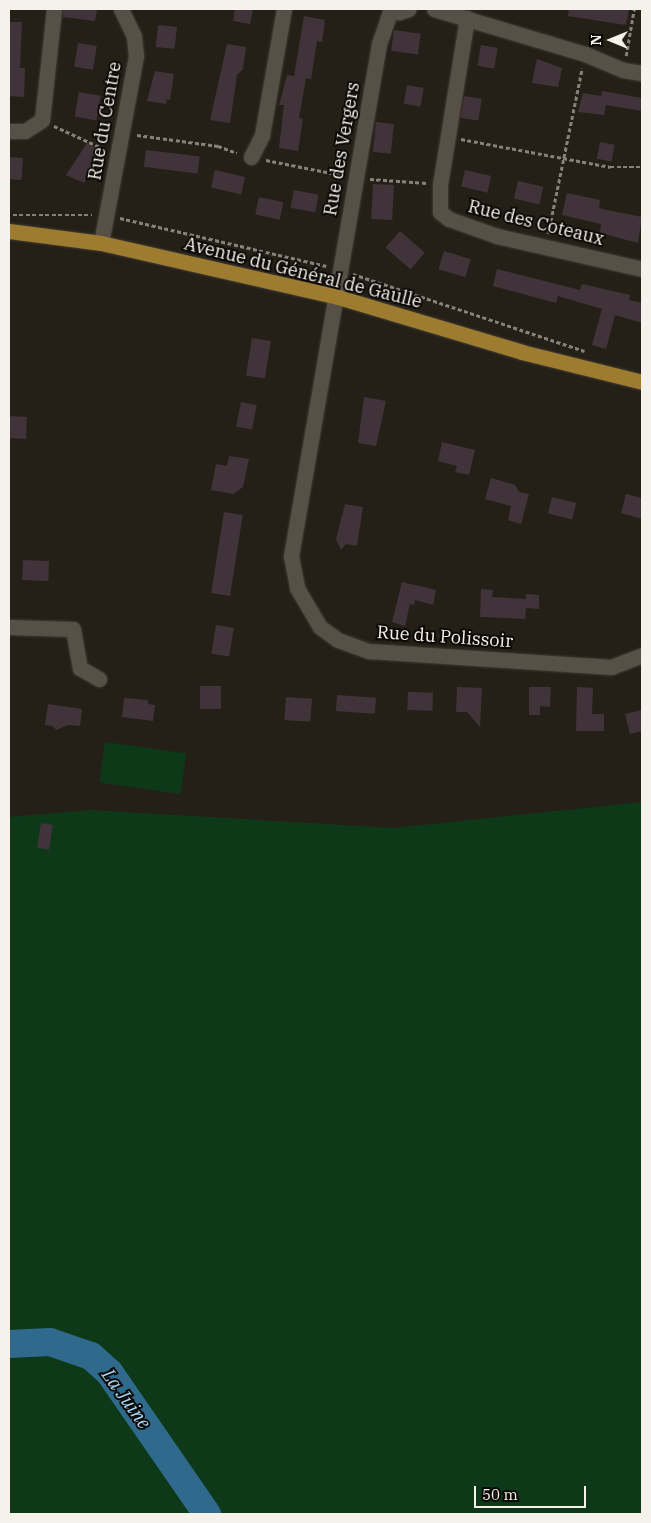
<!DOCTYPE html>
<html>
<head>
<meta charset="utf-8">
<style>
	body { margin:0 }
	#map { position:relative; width:651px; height:1523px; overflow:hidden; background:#252017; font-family:"IBM Plex Serif",serif }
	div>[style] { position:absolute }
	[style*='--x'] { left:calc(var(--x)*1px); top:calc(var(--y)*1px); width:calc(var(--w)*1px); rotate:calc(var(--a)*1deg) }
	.green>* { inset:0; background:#0e3919; transform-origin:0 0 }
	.river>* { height:28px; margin:-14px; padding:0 14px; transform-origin:14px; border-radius:14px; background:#2f6a8d }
	.building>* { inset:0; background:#40343a; transform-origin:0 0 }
	.path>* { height:2.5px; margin-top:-1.25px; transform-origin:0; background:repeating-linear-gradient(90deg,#868279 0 4px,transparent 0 6.5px) }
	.roads { filter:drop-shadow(0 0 1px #413c36) drop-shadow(0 0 1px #413c36) }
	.minor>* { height:15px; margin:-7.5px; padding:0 7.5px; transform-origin:7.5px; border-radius:7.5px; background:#565046 }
	.major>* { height:15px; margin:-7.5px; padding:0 7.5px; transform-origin:7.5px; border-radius:7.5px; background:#9d7b2f }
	span { translate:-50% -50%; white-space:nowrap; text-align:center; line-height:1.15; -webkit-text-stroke:4px #0c0a06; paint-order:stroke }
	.street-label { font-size:18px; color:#f5f2eb }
	.water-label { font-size:19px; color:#a9d9fa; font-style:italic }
	.frame { position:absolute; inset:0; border:10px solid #f5f2eb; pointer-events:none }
	.north { position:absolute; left:586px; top:15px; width:50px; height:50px; -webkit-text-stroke:4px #0c0a06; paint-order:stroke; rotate:270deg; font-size:14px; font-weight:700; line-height:20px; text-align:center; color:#f5f2eb }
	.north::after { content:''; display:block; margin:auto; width:18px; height:22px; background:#f5f2eb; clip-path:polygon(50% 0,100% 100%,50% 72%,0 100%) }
	.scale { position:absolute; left:474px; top:1486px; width:112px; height:22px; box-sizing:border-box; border:2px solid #f5f2eb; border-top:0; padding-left:6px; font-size:15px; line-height:18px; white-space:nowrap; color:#f5f2eb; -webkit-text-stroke:4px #0c0a06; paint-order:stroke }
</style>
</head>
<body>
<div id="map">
	<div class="green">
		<i style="left:105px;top:742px;width:82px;height:41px;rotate:8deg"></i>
		<i style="clip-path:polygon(642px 802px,642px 1514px,9px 1514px,9px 817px,90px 810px,394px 828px)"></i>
	</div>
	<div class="river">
		<i style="--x:9;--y:1344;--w:41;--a:-2.8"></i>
		<i style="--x:50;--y:1342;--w:43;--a:18.9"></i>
		<i style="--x:91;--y:1356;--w:24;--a:42"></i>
		<i style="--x:109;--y:1372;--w:173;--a:55.4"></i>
	</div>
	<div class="building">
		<i style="clip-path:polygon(63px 9px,97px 9px,95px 21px,63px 17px)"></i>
		<i style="clip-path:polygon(235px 9px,253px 9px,250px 24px,233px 21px)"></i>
		<i style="clip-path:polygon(569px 9px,629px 9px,626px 25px,568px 16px)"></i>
		<i style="clip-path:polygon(304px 16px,325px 20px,322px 42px,317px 41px,311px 79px,306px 78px,299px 118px,303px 119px,298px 151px,279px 148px,284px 105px,279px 105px,287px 75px,294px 76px)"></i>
		<i style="clip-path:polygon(9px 22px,22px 22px,20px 68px,25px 68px,24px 97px,9px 96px)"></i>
		<i style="left:158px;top:25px;width:19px;height:22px;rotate:6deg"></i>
		<i style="left:394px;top:30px;width:27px;height:21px;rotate:8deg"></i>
		<i style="left:78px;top:43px;width:19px;height:24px;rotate:9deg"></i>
		<i style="clip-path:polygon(227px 44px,246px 47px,243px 69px,237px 75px,230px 123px,210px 120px)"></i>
		<i style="left:481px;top:45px;width:17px;height:21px;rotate:10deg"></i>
		<i style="clip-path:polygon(537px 59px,562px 68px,558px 87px,532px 83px)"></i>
		<i style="clip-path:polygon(155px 71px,174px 74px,170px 100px,167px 99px,166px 104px,147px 101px)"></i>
		<i style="left:407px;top:85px;width:17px;height:19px;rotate:10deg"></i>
		<i style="clip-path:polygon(602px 91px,642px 98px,642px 111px,606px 105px,604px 115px,578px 112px,583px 93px,601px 96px)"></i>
		<i style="left:79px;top:92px;width:22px;height:25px;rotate:10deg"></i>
		<i style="left:464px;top:96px;width:18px;height:22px;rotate:9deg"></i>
		<i style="left:376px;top:122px;width:18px;height:30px;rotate:6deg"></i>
		<i style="left:600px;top:142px;width:15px;height:17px;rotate:11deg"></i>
		<i style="clip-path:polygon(87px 143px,100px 150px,84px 183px,66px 175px)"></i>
		<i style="left:146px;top:150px;width:54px;height:17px;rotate:7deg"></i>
		<i style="left:9px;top:157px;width:14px;height:22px;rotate:4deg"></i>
		<i style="left:215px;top:170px;width:31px;height:18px;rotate:13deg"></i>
		<i style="left:465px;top:170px;width:27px;height:17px;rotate:13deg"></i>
		<i style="left:518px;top:181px;width:26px;height:18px;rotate:13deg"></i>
		<i style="left:373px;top:184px;width:21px;height:35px;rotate:3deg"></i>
		<i style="left:294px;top:190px;width:25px;height:18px;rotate:11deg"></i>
		<i style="clip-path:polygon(567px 193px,600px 200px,599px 207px,602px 209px,642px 217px,638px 243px,600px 233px,601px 224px,562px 215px)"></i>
		<i style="left:259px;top:197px;width:25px;height:18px;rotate:12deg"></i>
		<i style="left:400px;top:231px;width:33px;height:22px;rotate:41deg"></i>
		<i style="left:444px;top:251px;width:28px;height:19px;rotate:17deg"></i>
		<i style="clip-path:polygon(497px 269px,580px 290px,582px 284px,630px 295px,629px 300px,642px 303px,642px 323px,615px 315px,606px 349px,592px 345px,602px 309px,558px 296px,556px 303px,493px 286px)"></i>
		<i style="left:252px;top:338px;width:19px;height:38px;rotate:9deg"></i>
		<i style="clip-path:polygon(364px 397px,386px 401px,376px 446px,358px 443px)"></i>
		<i style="left:241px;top:402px;width:16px;height:25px;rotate:11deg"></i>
		<i style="left:9px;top:416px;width:18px;height:22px;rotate:3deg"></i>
		<i style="clip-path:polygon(442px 442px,475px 450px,469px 475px,455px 472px,457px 466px,438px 461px)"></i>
		<i style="clip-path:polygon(229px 456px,249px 459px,243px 487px,233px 494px,211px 490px,216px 464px,227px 466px)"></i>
		<i style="clip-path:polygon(491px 478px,515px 485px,519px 492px,529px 494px,521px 524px,508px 520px,511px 506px,485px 499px)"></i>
		<i style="clip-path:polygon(626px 494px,642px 498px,642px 519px,621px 513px)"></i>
		<i style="left:552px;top:497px;width:25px;height:17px;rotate:14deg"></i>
		<i style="clip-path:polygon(345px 504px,363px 507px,357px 546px,346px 544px,341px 550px,336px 539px)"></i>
		<i style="left:224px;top:512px;width:19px;height:82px;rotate:9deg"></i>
		<i style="left:23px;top:560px;width:26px;height:20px;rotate:2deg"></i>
		<i style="clip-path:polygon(402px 582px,436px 590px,433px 605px,415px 600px,414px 605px,410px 604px,405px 626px,392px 622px)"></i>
		<i style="clip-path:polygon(481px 589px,493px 590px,492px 597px,526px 599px,526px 594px,539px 595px,539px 609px,526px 608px,525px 619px,480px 617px)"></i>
		<i style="left:216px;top:625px;width:18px;height:29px;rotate:9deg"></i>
		<i style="left:200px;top:686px;width:21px;height:23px"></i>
		<i style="clip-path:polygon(457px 687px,482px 688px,480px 727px,467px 712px,456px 712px)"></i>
		<i style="clip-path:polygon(529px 687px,551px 687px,550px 707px,540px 706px,540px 715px,529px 715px)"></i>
		<i style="clip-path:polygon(577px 687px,593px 688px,592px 714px,604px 714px,604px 731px,576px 731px)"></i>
		<i style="left:408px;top:692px;width:25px;height:18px;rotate:2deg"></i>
		<i style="left:337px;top:695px;width:39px;height:16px;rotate:4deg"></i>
		<i style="left:286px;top:697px;width:26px;height:23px;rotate:4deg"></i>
		<i style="clip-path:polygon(124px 698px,148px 700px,148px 704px,155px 705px,153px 721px,122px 717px)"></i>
		<i style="clip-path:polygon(48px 704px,82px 709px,80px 726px,68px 725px,56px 730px,53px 726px,45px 725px)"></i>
		<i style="clip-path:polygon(642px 710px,642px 731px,630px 734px,625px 714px)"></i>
		<i style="left:41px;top:823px;width:12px;height:25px;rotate:9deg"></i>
	</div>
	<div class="path">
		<i style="--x:626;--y:56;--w:48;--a:-80.3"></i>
		<i style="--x:54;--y:126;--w:55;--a:24.7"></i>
		<i style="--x:137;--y:135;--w:82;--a:7.7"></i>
		<i style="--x:218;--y:146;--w:20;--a:20"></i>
		<i style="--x:461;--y:139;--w:152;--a:10.6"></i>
		<i style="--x:610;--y:167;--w:32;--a:0"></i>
		<i style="--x:266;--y:160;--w:77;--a:11.2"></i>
		<i style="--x:370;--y:179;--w:57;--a:4"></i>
		<i style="--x:13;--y:215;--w:79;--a:0"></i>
		<i style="--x:120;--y:218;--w:212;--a:13.1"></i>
		<i style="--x:548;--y:234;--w:169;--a:-78.4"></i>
		<i style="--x:353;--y:274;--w:244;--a:18.4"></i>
	</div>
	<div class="roads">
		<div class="minor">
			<i style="--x:391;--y:9;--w:37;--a:109"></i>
			<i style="--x:379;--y:44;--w:520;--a:99.75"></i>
			<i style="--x:291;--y:556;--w:33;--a:79"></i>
			<i style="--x:297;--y:588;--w:45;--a:59.5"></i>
			<i style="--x:320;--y:627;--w:22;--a:36"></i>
			<i style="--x:338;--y:640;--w:33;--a:20"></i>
			<i style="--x:369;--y:651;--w:243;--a:3.8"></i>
			<i style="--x:611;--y:667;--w:33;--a:-21"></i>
			<i style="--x:391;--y:9;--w:9;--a:21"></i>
			<i style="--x:399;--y:12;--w:10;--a:-17"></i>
			<i style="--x:434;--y:9;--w:158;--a:16.6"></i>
			<i style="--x:585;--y:54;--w:41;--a:22.8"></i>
			<i style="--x:623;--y:70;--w:19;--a:9"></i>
			<i style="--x:467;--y:18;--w:168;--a:99.2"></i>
			<i style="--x:440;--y:184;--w:28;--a:90"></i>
			<i style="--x:440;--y:212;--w:11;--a:38"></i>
			<i style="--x:449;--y:219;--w:51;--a:19.5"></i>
			<i style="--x:497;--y:236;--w:149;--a:12.8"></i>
			<i style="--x:9;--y:131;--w:16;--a:0"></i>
			<i style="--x:25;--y:131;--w:20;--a:-33"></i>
			<i style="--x:42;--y:120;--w:112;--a:-83.8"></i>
			<i style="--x:251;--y:157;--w:25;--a:-63"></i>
			<i style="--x:262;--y:135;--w:128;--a:-80.1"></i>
			<i style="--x:101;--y:243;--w:190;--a:-79.4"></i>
			<i style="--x:136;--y:56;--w:20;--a:-96"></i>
			<i style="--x:134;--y:36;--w:30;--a:-116"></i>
			<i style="--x:9;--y:627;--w:64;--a:1.8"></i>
			<i style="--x:73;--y:629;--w:40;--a:80"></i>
			<i style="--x:80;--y:668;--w:22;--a:30"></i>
		</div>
		<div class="major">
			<i style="--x:9;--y:231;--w:93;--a:7.4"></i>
			<i style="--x:101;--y:243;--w:243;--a:12.8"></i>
			<i style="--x:338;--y:297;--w:192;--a:16.6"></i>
			<i style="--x:522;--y:352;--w:124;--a:14"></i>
		</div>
	</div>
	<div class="street-label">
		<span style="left:105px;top:121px;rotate:-80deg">Rue du Centre</span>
		<span style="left:342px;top:149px;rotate:-80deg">Rue des Vergers</span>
		<span style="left:536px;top:223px;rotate:14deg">Rue des Coteaux</span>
		<span style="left:303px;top:273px;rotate:14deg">Avenue du Général de Gaulle</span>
		<span style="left:445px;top:637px;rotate:4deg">Rue du Polissoir</span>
	</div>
	<div class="water-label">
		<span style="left:126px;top:1399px;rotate:54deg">La Juine</span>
	</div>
	<div class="frame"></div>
	<div class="north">N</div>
	<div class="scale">50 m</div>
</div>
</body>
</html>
